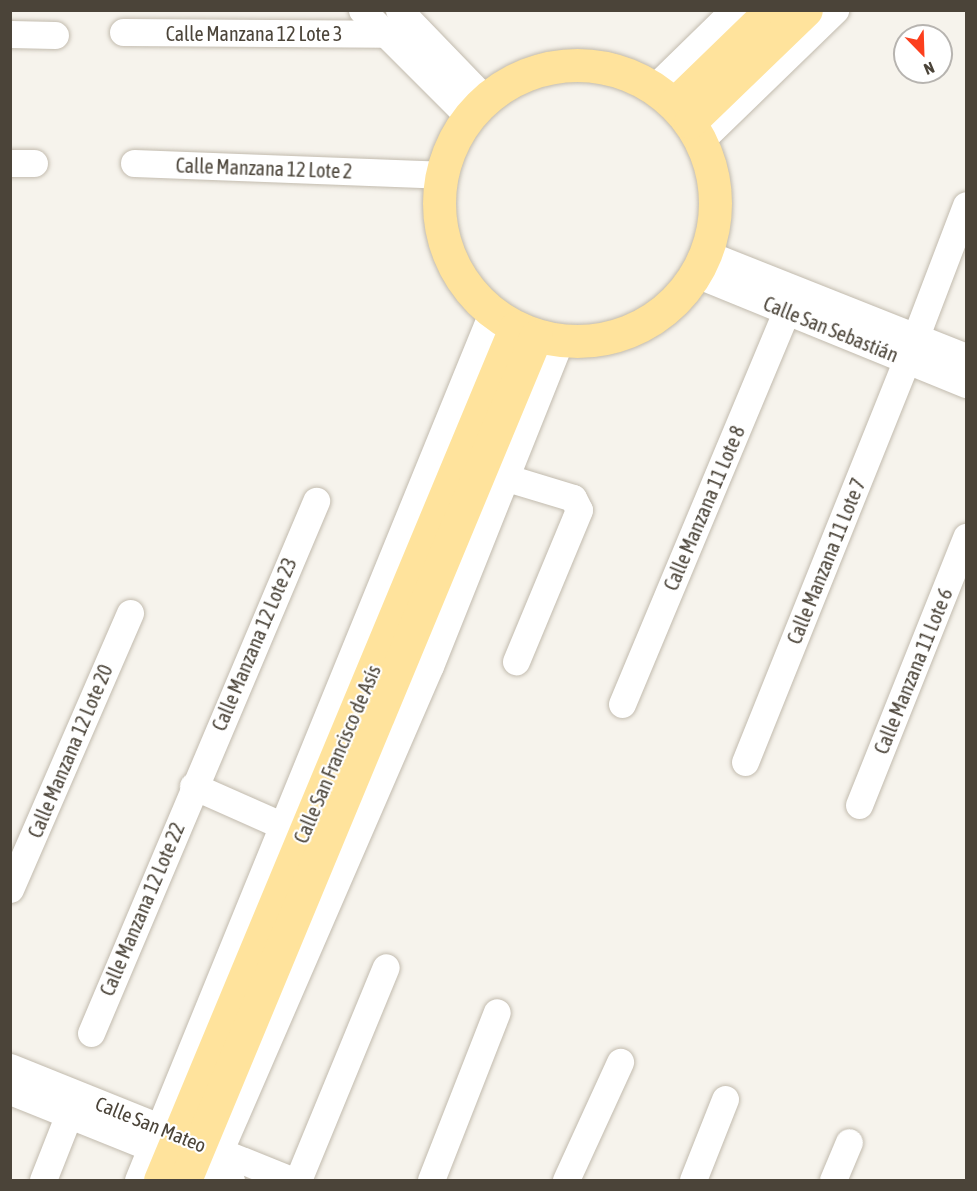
<!DOCTYPE html>
<html>
<head>
<meta charset="utf-8">
<style>
	body { margin:0 }
	#map { position:relative; width:977px; height:1191px; overflow:hidden; background:#f6f3ec; font-family:"Asap Condensed",sans-serif }
	div>[style] { position:absolute }
	[style*='--x'] { left:calc(var(--x)*1px); top:calc(var(--y)*1px); width:calc(var(--w)*1px); rotate:calc(var(--a)*1deg) }
	.roads { filter:drop-shadow(0 0 2px #c2bbae) drop-shadow(0 0 2px #c2bbae) }
	.minor>* { height:27px; margin:-13.5px; padding:0 13.5px; transform-origin:13.5px; border-radius:13.5px; background:#fff }
	.major>* { height:33px; margin:-16.5px; padding:0 16.5px; transform-origin:16.5px; border-radius:16.5px; background:#ffe39c }
	.major>.ring { margin:-16.5px; padding:0; box-sizing:content-box; background:none; border:33px solid #ffe39c; border-radius:50% }
	span { translate:-50% -50%; white-space:nowrap; text-align:center; line-height:1.15; -webkit-text-stroke:4.5px #fff; paint-order:stroke }
	.street-label { font-size:20px; color:#4b4439 }
	.frame { position:absolute; inset:0; border:12px solid #4b4439; pointer-events:none }
	.north { position:absolute; left:893px; top:24px; width:60px; height:60px; box-sizing:border-box; background:#fff; border:2px solid #b7b4b0; border-radius:50%; rotate:157deg; font-size:16px; font-weight:700; line-height:24px; text-align:center; color:#4b4439 }
	.north::after { content:''; display:block; margin:auto; width:21px; height:27px; background:#fc3f1d; clip-path:polygon(50% 0,100% 100%,50% 72%,0 100%) }
</style>
</head>
<body>
<div id="map">
	<div class="roads">
		<div class="minor">
			<i style="--x:362;--y:10;--w:151;--a:45"></i>
			<i style="--x:399;--y:10;--w:125;--a:46"></i>
			<i style="--x:123;--y:32;--w:262;--a:0.4"></i>
			<i style="--x:10;--y:34;--w:45;--a:1.3"></i>
			<i style="--x:654;--y:88;--w:112;--a:-44.3"></i>
			<i style="--x:701;--y:140;--w:187;--a:-44.1"></i>
			<i style="--x:10;--y:163;--w:24;--a:0"></i>
			<i style="--x:134;--y:163;--w:307;--a:2.2"></i>
			<i style="--x:707;--y:254;--w:279;--a:21.7"></i>
			<i style="--x:696;--y:274;--w:292;--a:22.2"></i>
			<i style="--x:916;--y:336;--w:140;--a:-69.1"></i>
			<i style="--x:504;--y:477;--w:72;--a:16.9"></i>
			<i style="--x:573;--y:498;--w:13;--a:63"></i>
			<i style="--x:579;--y:510;--w:164;--a:112.6"></i>
			<i style="--x:622;--y:704;--w:426;--a:-67.3"></i>
			<i style="--x:745;--y:762;--w:433;--a:-68.1"></i>
			<i style="--x:193;--y:786;--w:96;--a:23.9"></i>
			<i style="--x:859;--y:805;--w:289;--a:-68.2"></i>
			<i style="--x:10;--y:889;--w:301;--a:-66.5"></i>
			<i style="--x:91;--y:1033;--w:578;--a:-67.07"></i>
			<i style="--x:10;--y:1067;--w:303;--a:21.9"></i>
			<i style="--x:10;--y:1091;--w:238;--a:21.9"></i>
			<i style="--x:43;--y:1180;--w:71;--a:-68.5"></i>
			<i style="--x:138;--y:1180;--w:936;--a:-67.79"></i>
			<i style="--x:207;--y:1180;--w:560;--a:-66.55"></i>
			<i style="--x:430;--y:666;--w:350;--a:-68.2"></i>
			<i style="--x:298;--y:1180;--w:230;--a:-67.6"></i>
			<i style="--x:431;--y:1180;--w:180;--a:-68.6"></i>
			<i style="--x:566;--y:1180;--w:130;--a:-65.4"></i>
			<i style="--x:693;--y:1180;--w:87;--a:-68.4"></i>
			<i style="--x:833;--y:1180;--w:41;--a:-67.2"></i>
		</div>
		<div class="major">
			<i class="ring" style="left:439px;top:65px;width:243px;height:243px"></i>
			<i style="--x:674;--y:104;--w:135;--a:-44.1"></i>
			<i style="--x:690;--y:122;--w:161;--a:-44"></i>
			<i style="--x:160;--y:1180;--w:923;--a:-67.38"></i>
			<i style="--x:185;--y:1180;--w:914;--a:-67.42"></i>
		</div>
	</div>
	<div class="street-label">
		<span style="left:254px;top:33px">Calle Manzana 12 Lote 3</span>
		<span style="left:264px;top:168px;rotate:2deg">Calle Manzana 12 Lote 2</span>
		<span style="left:831px;top:329px;rotate:22deg">Calle San Sebastián</span>
		<span style="left:704px;top:508px;rotate:-67deg">Calle Manzana 11 Lote 8</span>
		<span style="left:826px;top:561px;rotate:-68deg">Calle Manzana 11 Lote 7</span>
		<span style="left:254px;top:644px;rotate:-67deg">Calle Manzana 12 Lote 23</span>
		<span style="left:913px;top:671px;rotate:-68deg">Calle Manzana 11 Lote 6</span>
		<span style="left:70px;top:751px;rotate:-67deg">Calle Manzana 12 Lote 20</span>
		<span style="left:337px;top:754px;rotate:-67deg">Calle San Francisco de Asís</span>
		<span style="left:142px;top:909px;rotate:-67deg">Calle Manzana 12 Lote 22</span>
		<span style="left:151px;top:1124px;rotate:22deg">Calle San Mateo</span>
	</div>
	<div class="frame"></div>
	<div class="north">N</div>
</div>
</body>
</html>
